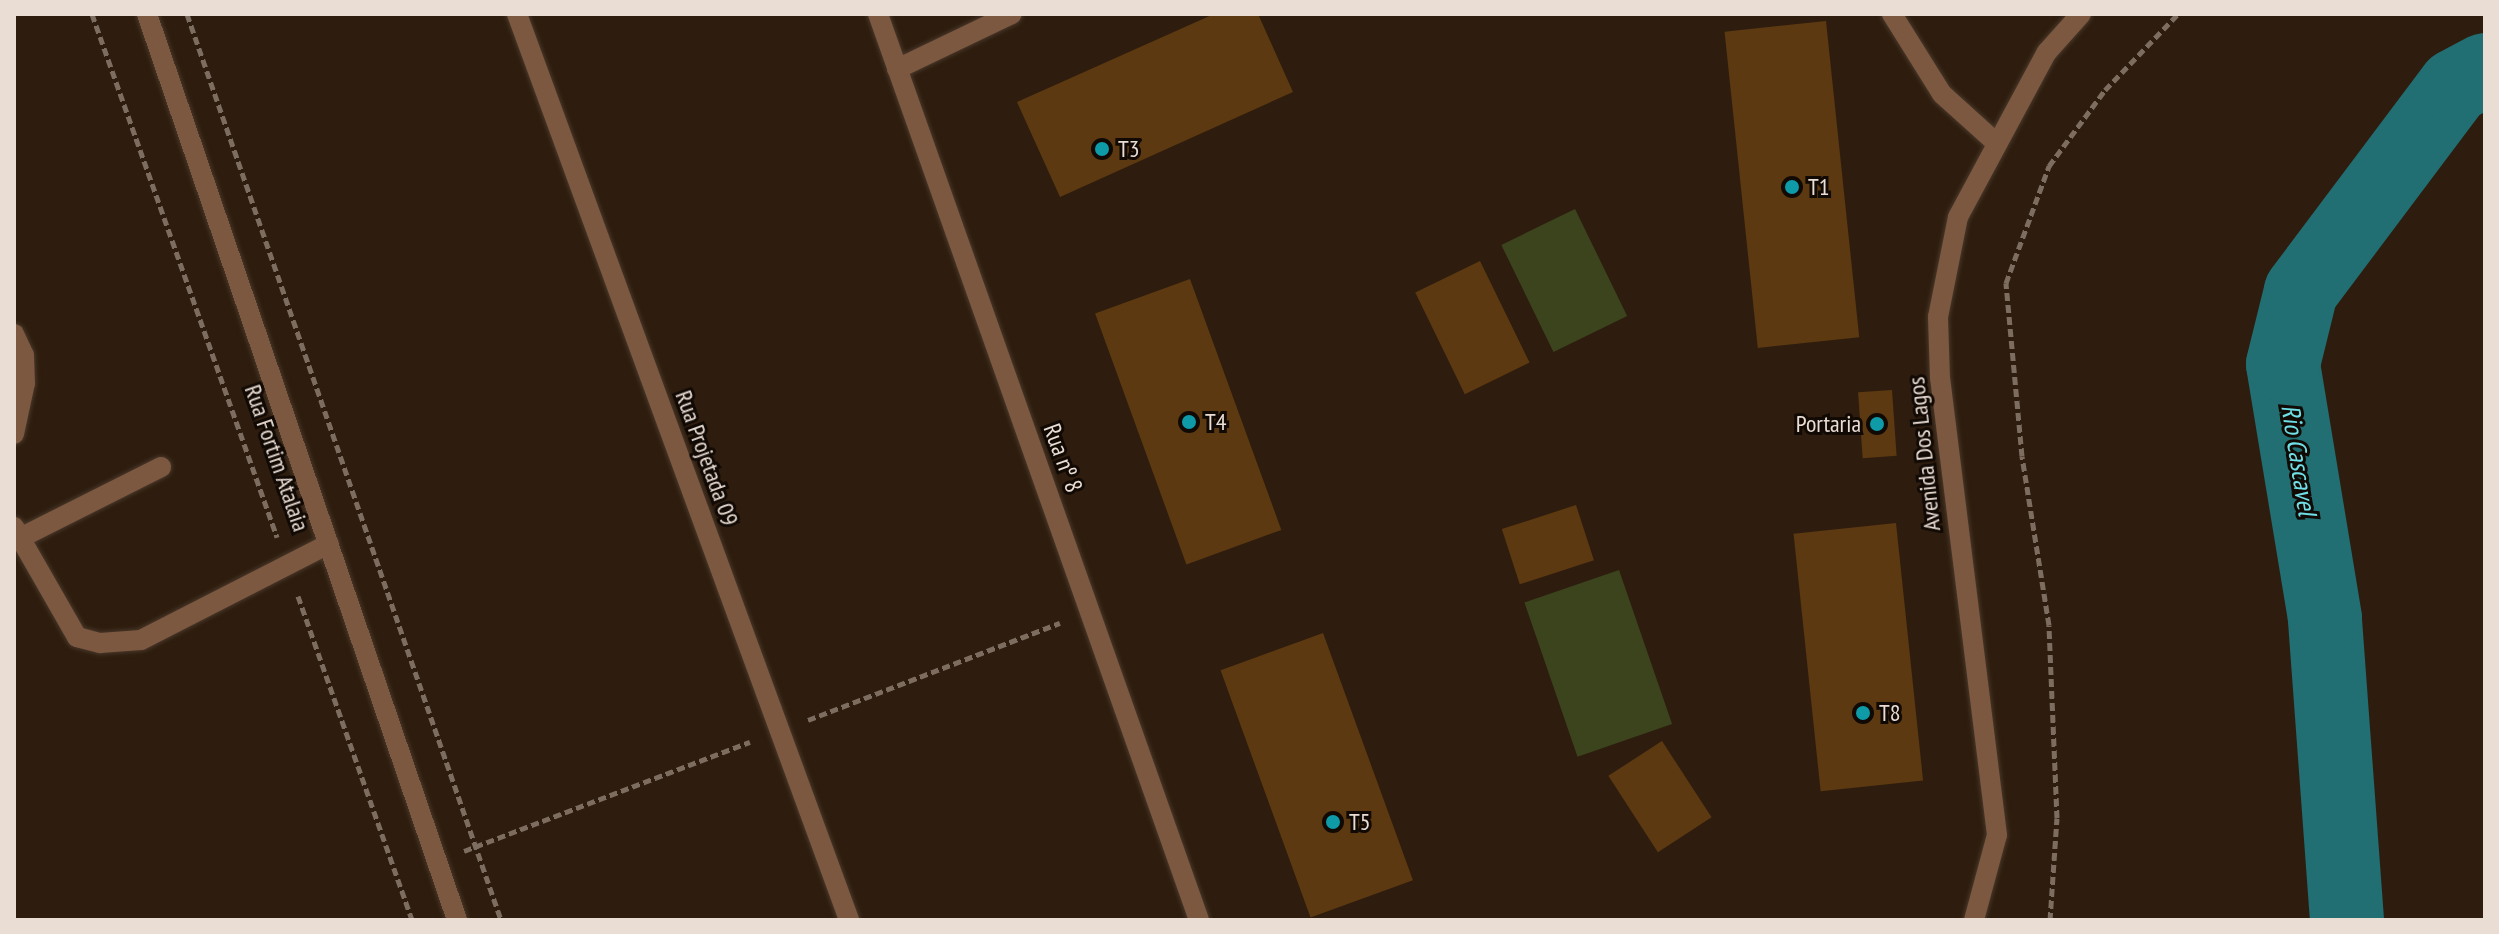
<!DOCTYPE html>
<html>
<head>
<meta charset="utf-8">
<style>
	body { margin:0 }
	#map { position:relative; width:2499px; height:934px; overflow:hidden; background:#2e1d0e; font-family:"PT Sans Narrow",sans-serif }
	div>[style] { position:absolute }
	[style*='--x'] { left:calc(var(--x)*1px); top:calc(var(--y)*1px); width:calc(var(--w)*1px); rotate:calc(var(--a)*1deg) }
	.green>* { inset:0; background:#3b441d; transform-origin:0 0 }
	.river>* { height:74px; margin:-37px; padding:0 37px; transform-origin:37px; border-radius:37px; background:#216e73 }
	.building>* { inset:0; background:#5c3911; transform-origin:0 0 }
	.path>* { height:5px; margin-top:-2.5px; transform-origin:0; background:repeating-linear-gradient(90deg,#7c6d60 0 8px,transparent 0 12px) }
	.roads { filter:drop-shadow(0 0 2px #48382a) drop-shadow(0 0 2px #48382a) }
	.service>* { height:20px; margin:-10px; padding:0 10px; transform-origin:10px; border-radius:10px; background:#7c5840 }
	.minor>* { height:20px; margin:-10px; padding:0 10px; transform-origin:10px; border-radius:10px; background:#7c5840 }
	.tertiary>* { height:20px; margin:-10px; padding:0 10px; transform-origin:10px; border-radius:10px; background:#7c5840 }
	.dots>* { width:22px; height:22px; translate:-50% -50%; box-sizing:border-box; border:4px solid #110904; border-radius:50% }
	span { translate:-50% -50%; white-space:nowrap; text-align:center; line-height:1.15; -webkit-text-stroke:6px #110904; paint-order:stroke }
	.poi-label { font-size:24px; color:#e9ddd4 }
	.left { translate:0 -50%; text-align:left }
	.right { translate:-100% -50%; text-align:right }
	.street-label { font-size:24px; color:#e9ddd4 }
	.water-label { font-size:26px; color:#6fe0e7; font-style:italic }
	.frame { position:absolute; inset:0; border:16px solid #e9ddd4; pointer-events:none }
</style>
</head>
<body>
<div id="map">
	<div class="green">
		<i style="left:1575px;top:209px;width:119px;height:82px;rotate:64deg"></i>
		<i style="left:1619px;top:570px;width:163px;height:100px;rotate:71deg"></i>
	</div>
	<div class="river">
		<i style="--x:2347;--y:920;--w:303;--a:-94.2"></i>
		<i style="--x:2325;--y:618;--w:257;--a:-99.4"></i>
		<i style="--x:2283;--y:364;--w:75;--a:-76.1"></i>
		<i style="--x:2301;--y:291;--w:256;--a:-53.1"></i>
		<i style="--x:2455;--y:86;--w:34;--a:-28"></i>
	</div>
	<div class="building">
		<i style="clip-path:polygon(1214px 14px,1258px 14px,1293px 92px,1060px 197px,1017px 102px)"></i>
		<i style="left:1826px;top:21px;width:318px;height:102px;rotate:84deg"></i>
		<i style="left:1480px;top:261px;width:113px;height:72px;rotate:64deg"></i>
		<i style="left:1190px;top:279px;width:267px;height:101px;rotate:70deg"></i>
		<i style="left:1892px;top:390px;width:66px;height:34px;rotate:86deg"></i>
		<i style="left:1576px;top:505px;width:58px;height:78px;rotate:72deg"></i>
		<i style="left:1896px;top:523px;width:259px;height:103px;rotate:84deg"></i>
		<i style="left:1323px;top:633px;width:263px;height:109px;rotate:70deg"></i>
		<i style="left:1662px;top:741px;width:91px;height:64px;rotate:57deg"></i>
	</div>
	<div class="path">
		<i style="--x:92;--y:14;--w:555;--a:70.52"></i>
		<i style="--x:187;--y:14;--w:959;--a:70.88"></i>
		<i style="--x:298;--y:596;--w:343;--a:70.6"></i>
		<i style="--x:808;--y:720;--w:270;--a:-21.1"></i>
		<i style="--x:464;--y:851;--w:306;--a:-20.9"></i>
		<i style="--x:2050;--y:920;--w:102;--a:-86.1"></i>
		<i style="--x:2057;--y:818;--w:193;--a:-92.4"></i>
		<i style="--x:2049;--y:625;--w:171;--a:-99.1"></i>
		<i style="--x:2022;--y:456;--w:174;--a:-95.3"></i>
		<i style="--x:2006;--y:283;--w:125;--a:-69.8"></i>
		<i style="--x:2049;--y:166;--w:94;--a:-53.6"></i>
		<i style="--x:2105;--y:90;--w:105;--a:-46.2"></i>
	</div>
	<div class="roads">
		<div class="service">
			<i style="--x:14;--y:334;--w:23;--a:65"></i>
			<i style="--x:24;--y:355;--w:28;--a:88"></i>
			<i style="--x:25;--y:383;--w:52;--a:102.2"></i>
			<i style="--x:14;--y:527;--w:127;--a:60.2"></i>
			<i style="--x:77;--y:637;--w:24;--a:15"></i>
			<i style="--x:100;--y:643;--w:41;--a:-4.2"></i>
			<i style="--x:141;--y:640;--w:211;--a:-27.1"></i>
			<i style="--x:20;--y:538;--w:158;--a:-26.7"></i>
		</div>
		<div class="minor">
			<i style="--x:517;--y:14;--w:965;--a:69.87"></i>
			<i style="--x:878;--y:14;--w:961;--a:70.49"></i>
			<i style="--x:1892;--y:14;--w:94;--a:58"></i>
			<i style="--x:1942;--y:94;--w:70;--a:42.1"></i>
			<i style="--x:897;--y:69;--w:127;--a:-25.6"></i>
			<i style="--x:1974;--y:920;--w:88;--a:-74.9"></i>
			<i style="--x:1997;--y:835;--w:461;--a:-97.1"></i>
			<i style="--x:1940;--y:378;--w:61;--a:-91.9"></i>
			<i style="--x:1938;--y:317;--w:102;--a:-78.7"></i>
			<i style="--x:1958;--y:217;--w:187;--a:-61.7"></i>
			<i style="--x:2047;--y:52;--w:51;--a:-48.2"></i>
		</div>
		<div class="tertiary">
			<i style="--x:147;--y:14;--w:958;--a:71.11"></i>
		</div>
	</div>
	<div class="dots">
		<i style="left:1102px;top:149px;background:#0f9aa8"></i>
		<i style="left:1792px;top:187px;background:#0f9aa8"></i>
		<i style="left:1189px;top:422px;background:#0f9aa8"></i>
		<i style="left:1877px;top:424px;background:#0f9aa8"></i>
		<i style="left:1863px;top:713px;background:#0f9aa8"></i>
		<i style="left:1333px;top:822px;background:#0f9aa8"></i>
	</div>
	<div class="poi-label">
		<span class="left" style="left:1118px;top:149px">T3</span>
		<span class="left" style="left:1808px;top:187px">T1</span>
		<span class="left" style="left:1205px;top:422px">T4</span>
		<span class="right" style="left:1861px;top:424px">Portaria</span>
		<span class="left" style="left:1879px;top:713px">T8</span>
		<span class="left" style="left:1349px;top:822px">T5</span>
	</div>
	<div class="street-label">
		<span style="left:1924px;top:454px;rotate:-96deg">Avenida Dos Lagos</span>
		<span style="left:277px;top:458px;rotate:71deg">Rua Fortim Atalaia</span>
		<span style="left:707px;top:458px;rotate:70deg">Rua Projetada 09</span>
		<span style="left:1063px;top:458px;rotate:70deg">Rua nº 8</span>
	</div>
	<div class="water-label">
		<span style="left:2299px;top:460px;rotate:81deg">Rio Cascavel</span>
	</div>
	<div class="frame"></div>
</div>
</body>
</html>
